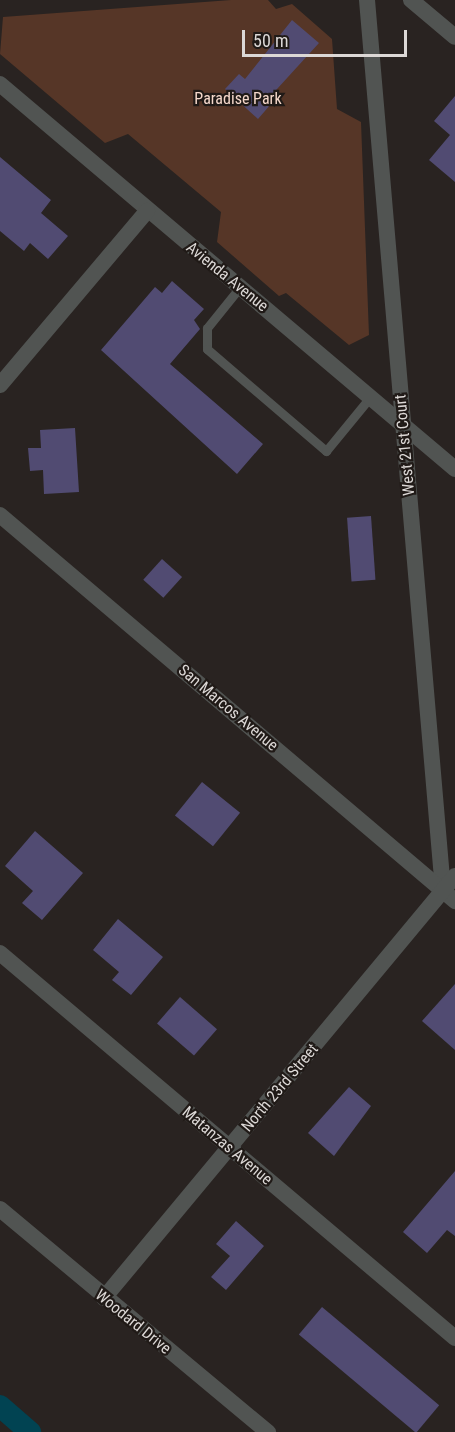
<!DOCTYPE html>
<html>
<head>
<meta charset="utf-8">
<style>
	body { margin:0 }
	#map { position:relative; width:455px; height:1432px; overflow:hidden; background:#292321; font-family:"Roboto Condensed",sans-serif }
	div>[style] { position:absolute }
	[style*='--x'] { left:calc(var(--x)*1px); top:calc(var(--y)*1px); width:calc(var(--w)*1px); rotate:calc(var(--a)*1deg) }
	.green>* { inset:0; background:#563627 }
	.canal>* { height:22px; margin:-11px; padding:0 11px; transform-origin:11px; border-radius:11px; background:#014352 }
	.building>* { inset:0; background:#514b72; transform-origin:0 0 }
	.service>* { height:9px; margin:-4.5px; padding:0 4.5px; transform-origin:4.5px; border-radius:4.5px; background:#515452 }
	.minor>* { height:16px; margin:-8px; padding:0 8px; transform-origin:8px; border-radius:8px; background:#515452 }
	.tertiary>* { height:16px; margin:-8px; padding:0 8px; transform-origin:8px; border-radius:8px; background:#515452 }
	span { translate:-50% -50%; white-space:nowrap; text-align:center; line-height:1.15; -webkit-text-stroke:4.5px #201a17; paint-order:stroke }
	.park-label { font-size:16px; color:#f5d8cb }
	.street-label { font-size:16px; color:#dcd8d6 }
	.scale { position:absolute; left:242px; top:30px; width:165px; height:27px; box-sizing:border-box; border:3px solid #dcd8d6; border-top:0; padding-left:8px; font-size:18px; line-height:21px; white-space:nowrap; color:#dcd8d6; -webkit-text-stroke:4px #201a17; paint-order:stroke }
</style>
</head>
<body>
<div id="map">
	<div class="green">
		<i style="clip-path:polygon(231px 0,268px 0,276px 9px,292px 4px,332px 39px,337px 109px,361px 122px,369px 335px,349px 345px,286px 293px,279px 296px,217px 242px,221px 212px,128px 134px,105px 143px,0 54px,3px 17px)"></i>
	</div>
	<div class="canal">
		<i style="--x:0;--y:1406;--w:40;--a:41"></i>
	</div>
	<div class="building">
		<i style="clip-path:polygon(292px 20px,319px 43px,267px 100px,271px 104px,258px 119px,225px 89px,239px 74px,245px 79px)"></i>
		<i style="clip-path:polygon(455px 96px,455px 182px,429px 160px,450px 135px,434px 121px)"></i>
		<i style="clip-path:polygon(0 157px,51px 200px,41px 213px,68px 236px,48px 259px,30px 243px,24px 251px,0 231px)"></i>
		<i style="clip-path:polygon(172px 281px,204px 309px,194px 320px,200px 329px,170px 364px,263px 444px,237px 474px,101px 350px,155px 287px,162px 293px)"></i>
		<i style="clip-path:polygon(75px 428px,79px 492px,44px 494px,43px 470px,30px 471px,28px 448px,41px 448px,40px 430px)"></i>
		<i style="left:371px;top:516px;width:64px;height:24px;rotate:86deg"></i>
		<i style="left:162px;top:559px;width:27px;height:28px;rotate:42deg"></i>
		<i style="left:202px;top:782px;width:49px;height:43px;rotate:39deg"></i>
		<i style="clip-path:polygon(35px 831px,83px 873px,42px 920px,22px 903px,33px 891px,5px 866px)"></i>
		<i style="clip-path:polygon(118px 919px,163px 957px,131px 995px,112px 980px,119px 972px,93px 950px)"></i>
		<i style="clip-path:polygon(455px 984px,455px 1050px,422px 1021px)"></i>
		<i style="left:180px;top:997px;width:49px;height:35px;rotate:41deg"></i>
		<i style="clip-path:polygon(349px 1087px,371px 1106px,334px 1156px,308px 1133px)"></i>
		<i style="clip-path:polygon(455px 1171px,455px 1236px,447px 1230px,427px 1253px,403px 1232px)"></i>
		<i style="clip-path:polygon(236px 1221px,264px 1246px,226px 1290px,211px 1277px,230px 1256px,216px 1244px)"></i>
		<i style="left:322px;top:1307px;width:153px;height:36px;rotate:40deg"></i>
	</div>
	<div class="service">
		<i style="--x:240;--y:287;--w:53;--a:128.8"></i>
		<i style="--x:207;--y:328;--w:21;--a:90"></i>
		<i style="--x:207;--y:349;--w:157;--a:40.6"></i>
		<i style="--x:326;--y:451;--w:71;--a:-50.7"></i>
	</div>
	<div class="minor">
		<i style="--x:367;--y:0;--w:893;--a:85.12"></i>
		<i style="--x:0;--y:84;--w:596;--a:40.24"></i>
		<i style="--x:0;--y:385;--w:228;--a:-49.8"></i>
		<i style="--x:0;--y:515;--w:597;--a:40.31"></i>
		<i style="--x:0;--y:953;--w:596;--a:40.24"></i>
		<i style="--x:0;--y:1209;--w:349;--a:39.8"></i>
		<i style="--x:104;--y:1298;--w:549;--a:-50.25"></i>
	</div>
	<div class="tertiary">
		<i style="--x:411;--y:0;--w:57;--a:40.1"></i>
	</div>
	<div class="park-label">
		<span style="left:238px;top:99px">Paradise Park</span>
	</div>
	<div class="street-label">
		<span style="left:227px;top:277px;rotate:39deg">Avienda Avenue</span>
		<span style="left:405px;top:445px;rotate:-95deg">West 21st Court</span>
		<span style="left:228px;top:708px;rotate:40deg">San Marcos Avenue</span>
		<span style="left:280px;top:1088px;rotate:-50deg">North 23rd Street</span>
		<span style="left:227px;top:1146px;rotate:40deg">Matanzas Avenue</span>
		<span style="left:133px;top:1322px;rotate:39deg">Woodard Drive</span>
	</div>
	<div class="scale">50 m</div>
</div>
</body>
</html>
